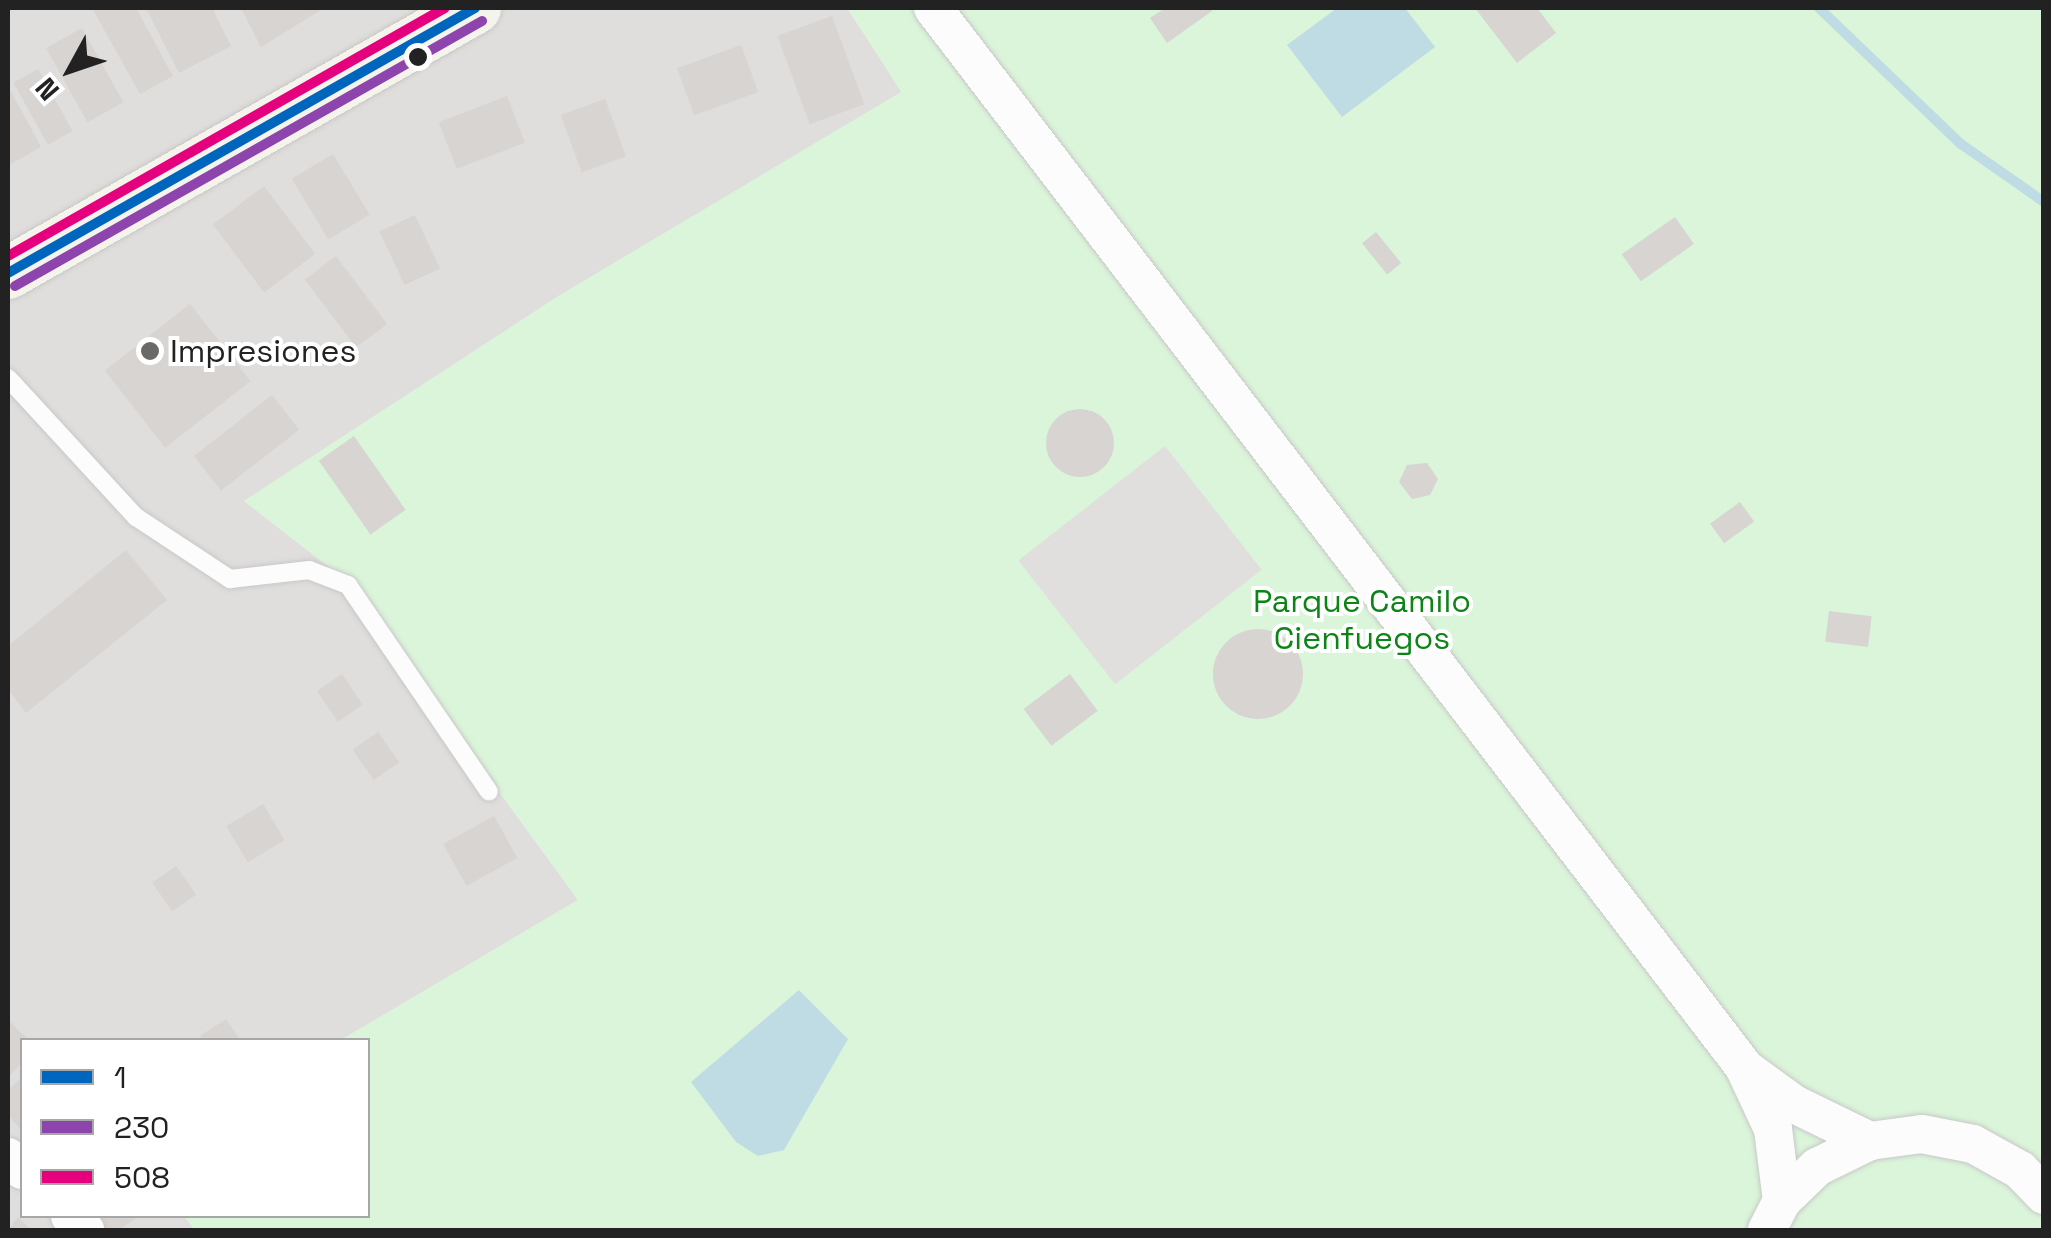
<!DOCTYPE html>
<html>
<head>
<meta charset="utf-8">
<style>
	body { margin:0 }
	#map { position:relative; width:2051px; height:1238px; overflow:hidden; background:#f0eeeb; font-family:"Space Grotesk",sans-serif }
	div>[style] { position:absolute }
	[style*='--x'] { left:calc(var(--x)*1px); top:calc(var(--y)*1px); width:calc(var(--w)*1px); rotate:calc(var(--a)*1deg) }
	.residential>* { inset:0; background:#dfdedc }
	.park>* { inset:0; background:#daf5da }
	.parking>* { inset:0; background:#e0dfde; transform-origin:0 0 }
	.water>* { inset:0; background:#bfdbe3 }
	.stream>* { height:10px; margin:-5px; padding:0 5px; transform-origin:5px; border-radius:5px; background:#bfdbe3 }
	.building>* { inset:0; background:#d7d4d2; transform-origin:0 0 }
	.round { border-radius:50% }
	.roads { filter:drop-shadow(0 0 2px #c9c8c7) drop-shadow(0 0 2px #c9c8c7) }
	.lane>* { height:18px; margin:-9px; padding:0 9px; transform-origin:9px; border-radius:9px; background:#fdfcfc }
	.street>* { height:38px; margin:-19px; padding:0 19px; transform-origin:19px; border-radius:19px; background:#fdfcfc }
	.secondary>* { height:52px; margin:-26px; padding:0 26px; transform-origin:26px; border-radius:26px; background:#f4f4ed }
	.bus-1>* { height:10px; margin:-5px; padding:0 5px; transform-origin:5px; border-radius:5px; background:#0065bd }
	.bus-2>* { height:10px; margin:-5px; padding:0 5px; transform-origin:5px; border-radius:5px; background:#8e44ad }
	.bus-3>* { height:10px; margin:-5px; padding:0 5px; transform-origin:5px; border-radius:5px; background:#e5007d }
	.dots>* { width:28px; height:28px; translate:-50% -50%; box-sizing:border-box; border:5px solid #fff; border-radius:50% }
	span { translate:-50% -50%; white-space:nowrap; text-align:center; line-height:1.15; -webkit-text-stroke:8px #fff; paint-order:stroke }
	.poi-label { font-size:32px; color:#222 }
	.left { translate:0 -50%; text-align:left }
	.park-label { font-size:32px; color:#0c8416 }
	.frame { position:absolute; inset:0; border:10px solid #222; pointer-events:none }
	.legend { position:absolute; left:20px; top:1038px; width:350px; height:180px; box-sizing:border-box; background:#fff; border:2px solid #a7a7a7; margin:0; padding:12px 18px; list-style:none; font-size:30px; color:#222 }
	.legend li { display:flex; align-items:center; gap:20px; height:50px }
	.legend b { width:50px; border:2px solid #a7a7a7 }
	.north { position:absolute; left:20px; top:20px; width:100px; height:100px; -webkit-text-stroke:8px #fff; paint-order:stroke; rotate:230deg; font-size:28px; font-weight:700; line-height:40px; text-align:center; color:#222 }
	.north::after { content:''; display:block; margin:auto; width:35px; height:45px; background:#222; clip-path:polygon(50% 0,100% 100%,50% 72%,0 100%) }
</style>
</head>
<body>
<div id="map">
	<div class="residential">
		<i style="clip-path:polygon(8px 8px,847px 8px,902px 92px,557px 297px,244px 501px,343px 578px,578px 900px,341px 1040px,22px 1040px,22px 1216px,184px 1216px,195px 1230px,8px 1230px)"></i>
	</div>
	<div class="park">
		<i style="clip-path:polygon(848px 8px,2043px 8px,2043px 1230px,195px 1230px,184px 1216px,368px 1216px,368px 1040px,341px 1040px,578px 900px,343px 578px,244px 501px,557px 297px,901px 92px)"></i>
	</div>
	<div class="parking">
		<i style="left:1165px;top:446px;width:157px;height:186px;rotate:52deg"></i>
	</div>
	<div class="water">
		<i style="clip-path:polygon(1337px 8px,1405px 8px,1435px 47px,1342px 117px,1287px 45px)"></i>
		<i style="clip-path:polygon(799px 990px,848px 1039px,784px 1150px,758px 1156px,736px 1142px,691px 1082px)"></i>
	</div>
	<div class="stream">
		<i style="--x:1819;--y:8;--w:197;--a:43.8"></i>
		<i style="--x:1961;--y:144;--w:101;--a:34.9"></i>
	</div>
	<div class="building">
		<i style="clip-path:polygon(92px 8px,136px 8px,173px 76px,140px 94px)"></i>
		<i style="clip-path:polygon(146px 8px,212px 8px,231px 46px,179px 73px)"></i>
		<i style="clip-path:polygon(241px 8px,324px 8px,261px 47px)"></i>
		<i style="clip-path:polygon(1165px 8px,1210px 8px,1212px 11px,1167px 43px,1150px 18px)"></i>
		<i style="clip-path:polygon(1475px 8px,1537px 8px,1556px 33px,1517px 63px)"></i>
		<i style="left:832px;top:16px;width:94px;height:58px;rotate:70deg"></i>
		<i style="left:82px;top:28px;width:85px;height:41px;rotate:61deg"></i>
		<i style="left:741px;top:45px;width:50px;height:68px;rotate:70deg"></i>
		<i style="left:38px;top:69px;width:71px;height:28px;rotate:61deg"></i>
		<i style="clip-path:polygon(8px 86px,41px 147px,9px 165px,8px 162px)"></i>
		<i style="left:507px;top:96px;width:50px;height:73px;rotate:69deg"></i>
		<i style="left:605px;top:99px;width:61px;height:47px;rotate:70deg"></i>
		<i style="left:333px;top:154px;width:71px;height:48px;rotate:59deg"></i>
		<i style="left:264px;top:186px;width:85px;height:64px;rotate:53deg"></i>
		<i style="left:415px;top:215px;width:59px;height:39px;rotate:65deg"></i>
		<i style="left:1675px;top:217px;width:33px;height:65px;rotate:55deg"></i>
		<i style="left:1376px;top:232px;width:40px;height:18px;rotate:51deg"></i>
		<i style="left:336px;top:256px;width:85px;height:39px;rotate:53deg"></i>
		<i style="left:190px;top:304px;width:98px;height:108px;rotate:52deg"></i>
		<i style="left:272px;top:395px;width:44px;height:99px;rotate:52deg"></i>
		<i class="round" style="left:1046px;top:409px;width:68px;height:68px"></i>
		<i style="left:354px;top:436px;width:90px;height:43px;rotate:55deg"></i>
		<i style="clip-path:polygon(1427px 463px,1438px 479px,1430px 495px,1412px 499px,1399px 482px,1407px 465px)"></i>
		<i style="left:1740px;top:502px;width:24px;height:37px;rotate:54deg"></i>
		<i style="clip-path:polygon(126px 550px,167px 600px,26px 713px,8px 689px,8px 646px)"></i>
		<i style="left:1829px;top:611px;width:43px;height:31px;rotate:7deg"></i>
		<i class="round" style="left:1213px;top:629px;width:90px;height:90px"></i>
		<i style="left:342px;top:674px;width:37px;height:30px;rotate:56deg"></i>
		<i style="left:1070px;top:674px;width:46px;height:58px;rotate:53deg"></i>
		<i style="left:378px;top:732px;width:37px;height:31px;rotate:55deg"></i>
		<i style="left:263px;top:804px;width:42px;height:43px;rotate:59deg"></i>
		<i style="left:494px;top:816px;width:48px;height:58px;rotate:61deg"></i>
		<i style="left:176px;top:866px;width:35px;height:29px;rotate:55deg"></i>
		<i style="clip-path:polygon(226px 1019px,240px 1040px,204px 1040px,200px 1036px)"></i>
		<i style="clip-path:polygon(8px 1020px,29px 1040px,22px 1040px,22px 1062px,8px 1078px)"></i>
		<i style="clip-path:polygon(22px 1077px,22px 1131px,8px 1115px,8px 1090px)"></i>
		<i style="clip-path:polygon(95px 1216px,139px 1216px,119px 1230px,106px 1230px)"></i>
		<i style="clip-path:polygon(18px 1217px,31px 1230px,8px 1230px)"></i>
	</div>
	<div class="roads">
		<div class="lane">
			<i style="--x:8;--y:378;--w:189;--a:47.4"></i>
			<i style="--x:136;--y:517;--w:113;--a:33.4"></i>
			<i style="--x:230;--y:579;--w:80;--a:-6.5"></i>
			<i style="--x:309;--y:570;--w:42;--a:21"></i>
			<i style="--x:348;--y:585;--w:250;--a:55.7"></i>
		</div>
		<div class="street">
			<i style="--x:933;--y:8;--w:1334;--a:52.55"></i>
			<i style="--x:1744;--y:1067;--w:68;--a:64.9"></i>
			<i style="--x:1773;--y:1129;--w:73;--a:82.9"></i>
			<i style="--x:1746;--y:1069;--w:59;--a:36.1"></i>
			<i style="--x:1794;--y:1104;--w:85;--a:26"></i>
			<i style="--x:8;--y:1157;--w:19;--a:43"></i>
			<i style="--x:70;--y:1216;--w:21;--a:43"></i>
			<i style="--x:1767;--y:1230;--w:33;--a:-63"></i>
			<i style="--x:1782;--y:1201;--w:49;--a:-44.2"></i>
			<i style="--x:1817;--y:1167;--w:59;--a:-26.1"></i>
			<i style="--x:1870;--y:1141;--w:52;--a:-7.7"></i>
			<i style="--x:1922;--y:1134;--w:52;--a:11.1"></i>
			<i style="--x:1973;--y:1144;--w:54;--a:29"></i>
			<i style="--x:2020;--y:1170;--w:35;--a:46"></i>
		</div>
		<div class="secondary">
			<i style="--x:8;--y:273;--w:537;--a:-29.57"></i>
		</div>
	</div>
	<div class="bus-1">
		<i style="--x:8;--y:273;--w:537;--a:-29.57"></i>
	</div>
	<div class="bus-2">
		<i style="--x:15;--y:286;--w:537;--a:-29.57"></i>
	</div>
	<div class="bus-3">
		<i style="--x:8;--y:256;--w:502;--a:-29.58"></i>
	</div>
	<div class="dots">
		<i style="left:418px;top:57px;background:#222"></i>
		<i style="left:150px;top:351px;background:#6a6968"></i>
	</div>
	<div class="poi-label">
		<span class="left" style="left:170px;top:351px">Impresiones</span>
	</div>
	<div class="park-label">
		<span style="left:1362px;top:620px">Parque Camilo<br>Cienfuegos</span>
	</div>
	<div class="frame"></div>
	<ul class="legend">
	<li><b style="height:12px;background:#0065bd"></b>1</li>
	<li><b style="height:12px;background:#8e44ad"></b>230</li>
	<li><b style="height:12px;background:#e5007d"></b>508</li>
	</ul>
	<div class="north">N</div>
</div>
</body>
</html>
